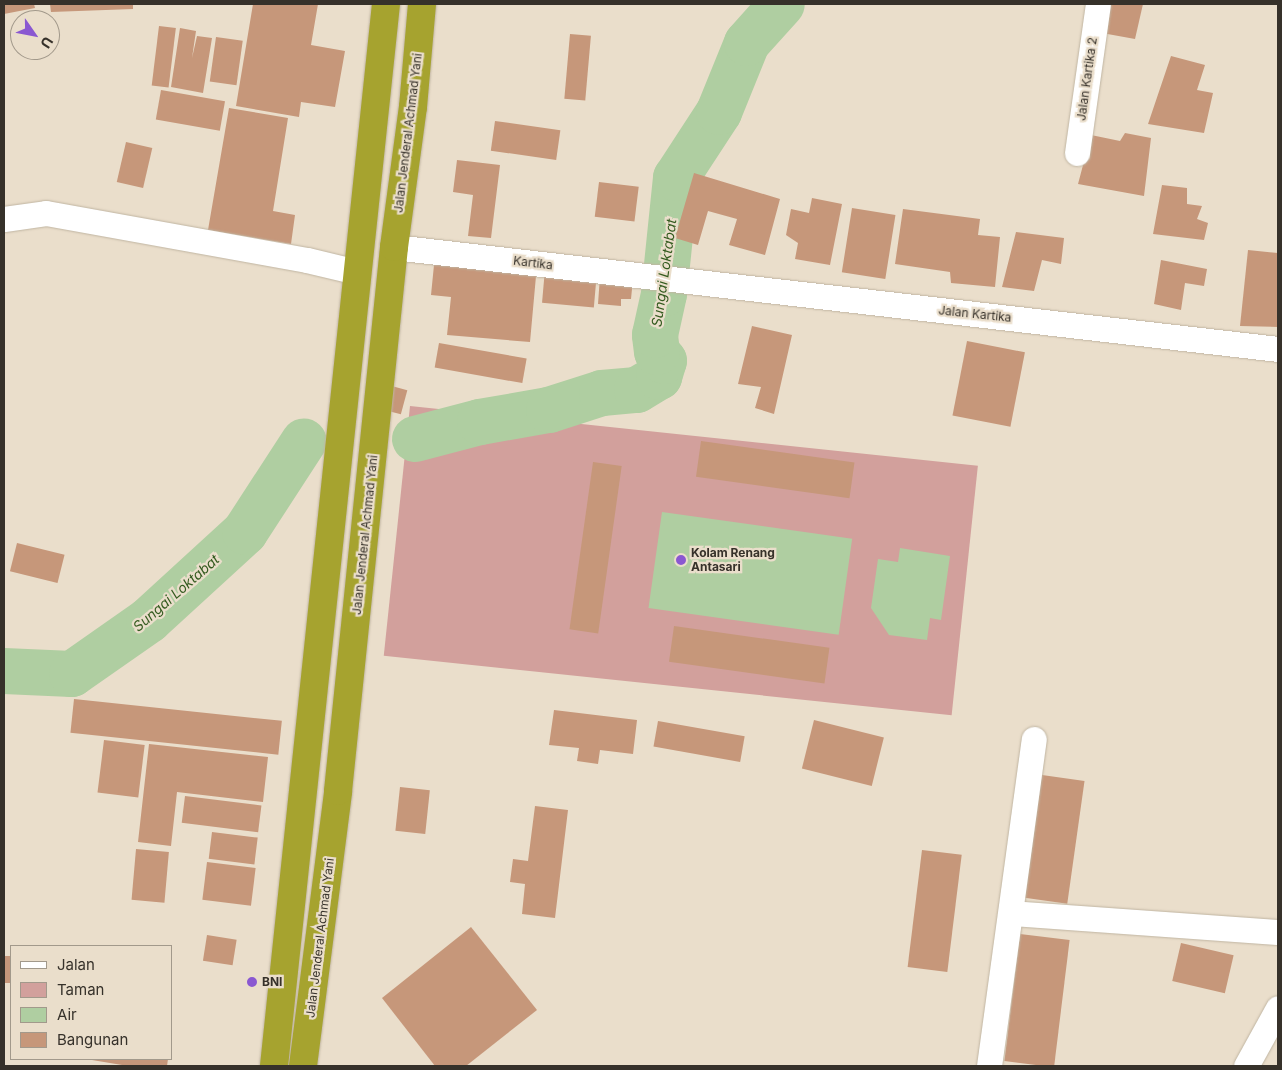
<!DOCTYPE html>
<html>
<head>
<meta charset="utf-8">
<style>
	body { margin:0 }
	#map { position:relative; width:1282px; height:1070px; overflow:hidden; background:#eadecb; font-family:Inter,sans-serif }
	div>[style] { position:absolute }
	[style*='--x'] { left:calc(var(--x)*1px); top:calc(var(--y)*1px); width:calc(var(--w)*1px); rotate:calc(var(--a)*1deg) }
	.green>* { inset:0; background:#d2a09c; transform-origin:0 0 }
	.water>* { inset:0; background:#afcea1; transform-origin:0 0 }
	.river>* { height:46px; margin:-23px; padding:0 23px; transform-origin:23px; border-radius:23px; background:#afcea1 }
	.building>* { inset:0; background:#c6977a; transform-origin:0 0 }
	.roads { filter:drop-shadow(0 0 1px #c0b5a2) drop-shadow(0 0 1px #c0b5a2) }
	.street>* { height:25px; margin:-12.5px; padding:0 12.5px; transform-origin:12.5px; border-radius:12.5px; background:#fff }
	.highway>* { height:28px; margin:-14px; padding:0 14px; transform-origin:14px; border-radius:14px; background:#a6a32f }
	.dots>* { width:14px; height:14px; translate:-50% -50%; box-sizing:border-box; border:2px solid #eadecb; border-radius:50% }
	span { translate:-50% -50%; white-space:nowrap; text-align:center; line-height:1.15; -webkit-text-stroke:4.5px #eadecb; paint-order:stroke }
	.street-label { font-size:12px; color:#36312a }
	.poi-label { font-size:12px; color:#36312a; font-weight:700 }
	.left { translate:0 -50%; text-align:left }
	.water-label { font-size:14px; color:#345b1f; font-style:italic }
	.frame { position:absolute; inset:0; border:5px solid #36312a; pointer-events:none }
	.legend { position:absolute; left:10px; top:945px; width:162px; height:115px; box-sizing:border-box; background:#eadecb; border:1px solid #a2998b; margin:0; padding:6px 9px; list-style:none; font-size:15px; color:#36312a }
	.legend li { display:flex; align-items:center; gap:10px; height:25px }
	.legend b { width:25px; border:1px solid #a2998b }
	.north { position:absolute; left:10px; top:10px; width:50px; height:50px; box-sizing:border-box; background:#eadecb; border:1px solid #a2998b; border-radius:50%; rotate:123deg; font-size:14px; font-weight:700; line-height:20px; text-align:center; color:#36312a }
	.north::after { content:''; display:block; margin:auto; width:18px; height:22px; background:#8a58d1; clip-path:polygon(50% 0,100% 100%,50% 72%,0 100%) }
</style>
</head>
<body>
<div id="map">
	<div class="green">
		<i style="left:410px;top:406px;width:571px;height:251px;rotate:6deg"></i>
	</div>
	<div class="water">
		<i style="left:662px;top:512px;width:192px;height:97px;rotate:8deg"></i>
		<i style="clip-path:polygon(900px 548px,950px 556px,941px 620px,930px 618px,927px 640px,889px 635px,871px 608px,878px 559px,898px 562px)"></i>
	</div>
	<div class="river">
		<i style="--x:415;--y:439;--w:67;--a:-14.7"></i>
		<i style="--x:480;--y:422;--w:70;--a:-9.9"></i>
		<i style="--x:549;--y:410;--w:56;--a:-17.8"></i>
		<i style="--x:602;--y:393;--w:35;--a:-5"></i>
		<i style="--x:637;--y:390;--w:26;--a:-31"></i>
		<i style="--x:659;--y:377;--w:17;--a:-73"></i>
		<i style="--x:664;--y:361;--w:11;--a:-128"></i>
		<i style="--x:657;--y:352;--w:17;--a:-97"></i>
		<i style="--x:655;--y:335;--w:42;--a:-77.6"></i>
		<i style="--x:664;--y:294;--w:117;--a:-84.1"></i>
		<i style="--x:676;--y:178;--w:79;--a:-56.9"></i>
		<i style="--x:719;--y:112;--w:74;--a:-67.9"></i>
		<i style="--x:747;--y:43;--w:52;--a:-48.1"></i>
		<i style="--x:4;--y:671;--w:68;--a:2.5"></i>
		<i style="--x:72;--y:674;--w:94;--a:-35"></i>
		<i style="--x:149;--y:620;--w:130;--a:-42.5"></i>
		<i style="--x:245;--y:532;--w:108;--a:-57"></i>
	</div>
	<div class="building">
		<i style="clip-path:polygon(4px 4px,34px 4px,35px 8px,4px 14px)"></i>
		<i style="clip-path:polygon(50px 4px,133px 4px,133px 9px,51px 12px)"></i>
		<i style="clip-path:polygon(253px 4px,318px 4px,311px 45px,345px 51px,335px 107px,301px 102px,299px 117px,236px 106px)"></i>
		<i style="clip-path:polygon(1108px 4px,1143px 4px,1135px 39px,1102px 33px)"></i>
		<i style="left:159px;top:26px;width:17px;height:60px;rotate:7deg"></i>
		<i style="clip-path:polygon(180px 28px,196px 31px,192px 58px,197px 36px,212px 38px,203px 93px,171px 87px)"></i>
		<i style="left:570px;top:34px;width:21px;height:65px;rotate:5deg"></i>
		<i style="left:216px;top:37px;width:27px;height:45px;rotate:8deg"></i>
		<i style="clip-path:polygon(1171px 56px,1205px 65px,1197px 90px,1213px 93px,1204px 133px,1148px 124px)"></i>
		<i style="left:161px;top:90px;width:65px;height:30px;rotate:10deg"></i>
		<i style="clip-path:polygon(229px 108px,288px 118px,273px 211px,295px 215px,291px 244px,208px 230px)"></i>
		<i style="left:495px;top:121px;width:66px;height:30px;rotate:8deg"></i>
		<i style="clip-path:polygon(1125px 133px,1151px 138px,1144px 196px,1078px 184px,1091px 135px,1120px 141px)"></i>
		<i style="left:126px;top:142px;width:27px;height:41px;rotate:13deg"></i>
		<i style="clip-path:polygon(457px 160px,500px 165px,491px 238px,468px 236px,473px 195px,453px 192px)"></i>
		<i style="clip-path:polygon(694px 173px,780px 199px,765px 255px,729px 245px,737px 219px,708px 211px,698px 245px,675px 238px)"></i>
		<i style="left:599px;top:182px;width:40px;height:35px;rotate:7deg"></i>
		<i style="clip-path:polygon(1162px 185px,1187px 188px,1187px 204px,1202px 206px,1197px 219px,1208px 223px,1204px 240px,1153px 234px)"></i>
		<i style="clip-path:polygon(812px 198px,842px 204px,830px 265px,795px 259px,798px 243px,786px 235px,791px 209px,809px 213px)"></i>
		<i style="left:852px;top:208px;width:44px;height:65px;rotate:9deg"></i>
		<i style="clip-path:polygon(903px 209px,980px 219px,978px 235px,1000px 237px,995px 287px,951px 283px,950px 272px,895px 264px)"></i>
		<i style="clip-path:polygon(1016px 232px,1064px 238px,1061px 264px,1042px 260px,1034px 291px,1002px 287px)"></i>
		<i style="clip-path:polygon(1248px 250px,1278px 253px,1278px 327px,1240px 326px)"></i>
		<i style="clip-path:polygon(435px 255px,537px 265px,530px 342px,447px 335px,451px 297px,431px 295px)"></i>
		<i style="clip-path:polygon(1161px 260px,1207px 269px,1204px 286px,1185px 283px,1181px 310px,1154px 304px)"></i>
		<i style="left:545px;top:269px;width:52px;height:34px;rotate:5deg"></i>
		<i style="clip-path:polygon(600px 276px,633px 279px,631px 299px,621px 299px,621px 306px,598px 304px)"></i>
		<i style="clip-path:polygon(752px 326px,792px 335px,774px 414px,755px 408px,761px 387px,738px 384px)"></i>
		<i style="left:967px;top:341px;width:59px;height:76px;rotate:11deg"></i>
		<i style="left:439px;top:343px;width:89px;height:25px;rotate:10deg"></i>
		<i style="left:388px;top:385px;width:20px;height:25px;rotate:15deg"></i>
		<i style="left:701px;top:441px;width:155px;height:36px;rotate:8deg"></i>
		<i style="left:593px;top:462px;width:29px;height:169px;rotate:8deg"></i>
		<i style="left:17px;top:543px;width:49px;height:29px;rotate:14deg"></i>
		<i style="left:674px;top:626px;width:157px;height:36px;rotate:8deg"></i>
		<i style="left:74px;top:699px;width:209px;height:34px;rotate:6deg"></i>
		<i style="clip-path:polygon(554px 710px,637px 720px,633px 754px,600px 750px,598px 764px,577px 761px,579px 748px,549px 745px)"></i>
		<i style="left:814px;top:720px;width:72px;height:50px;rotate:14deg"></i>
		<i style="left:658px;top:721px;width:88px;height:26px;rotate:10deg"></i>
		<i style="left:104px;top:740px;width:41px;height:53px;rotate:7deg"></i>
		<i style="clip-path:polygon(149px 744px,268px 757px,263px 802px,177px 792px,171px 846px,138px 842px)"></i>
		<i style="left:1035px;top:774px;width:50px;height:124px;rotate:8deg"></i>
		<i style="left:400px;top:787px;width:30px;height:44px;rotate:6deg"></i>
		<i style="left:185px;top:796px;width:77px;height:27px;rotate:7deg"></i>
		<i style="clip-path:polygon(535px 806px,568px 810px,555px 918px,522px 914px,525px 884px,510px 882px,513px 859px,528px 861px)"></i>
		<i style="left:212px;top:832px;width:46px;height:27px;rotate:7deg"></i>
		<i style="left:136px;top:849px;width:33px;height:51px;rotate:5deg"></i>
		<i style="left:922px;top:850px;width:40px;height:118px;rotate:7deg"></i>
		<i style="left:207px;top:862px;width:49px;height:38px;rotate:7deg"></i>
		<i style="clip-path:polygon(471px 927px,537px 1010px,466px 1066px,435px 1066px,382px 998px)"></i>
		<i style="left:1020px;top:934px;width:50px;height:128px;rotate:7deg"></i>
		<i style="left:207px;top:935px;width:30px;height:26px;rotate:9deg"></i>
		<i style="left:1181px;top:943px;width:54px;height:39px;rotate:13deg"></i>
		<i style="left:4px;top:956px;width:7px;height:27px"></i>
		<i style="clip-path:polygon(86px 1059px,168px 1059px,167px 1066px,128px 1066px)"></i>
	</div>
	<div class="roads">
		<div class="street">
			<i style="--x:1077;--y:153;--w:150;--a:-82"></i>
			<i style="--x:4;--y:219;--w:42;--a:-8.1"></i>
			<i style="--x:46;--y:213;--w:265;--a:10.2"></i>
			<i style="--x:307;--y:260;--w:51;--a:13.5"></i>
			<i style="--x:394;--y:247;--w:890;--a:6.58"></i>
			<i style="--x:1011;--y:913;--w:268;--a:4.1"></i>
			<i style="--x:989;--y:1066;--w:330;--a:-82.2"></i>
			<i style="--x:1246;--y:1066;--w:66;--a:-61.1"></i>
		</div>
		<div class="highway">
			<i style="--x:274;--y:1066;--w:1068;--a:-83.98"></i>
			<i style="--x:303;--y:1066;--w:277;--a:-82.7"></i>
			<i style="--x:338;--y:791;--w:547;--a:-84.12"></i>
			<i style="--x:394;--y:247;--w:141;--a:-82.3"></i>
			<i style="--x:413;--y:107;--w:103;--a:-85"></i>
		</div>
	</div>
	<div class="dots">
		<i style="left:681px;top:560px;background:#8a58d1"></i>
		<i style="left:252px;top:982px;background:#8a58d1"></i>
	</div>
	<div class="street-label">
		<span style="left:1087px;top:79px;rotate:-82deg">Jalan Kartika 2</span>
		<span style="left:408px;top:133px;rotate:-83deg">Jalan Jenderal Achmad Yani</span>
		<span style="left:533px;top:263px;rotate:7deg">Kartika</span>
		<span style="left:975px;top:314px;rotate:6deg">Jalan Kartika</span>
		<span style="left:365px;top:535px;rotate:-84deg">Jalan Jenderal Achmad Yani</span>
		<span style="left:320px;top:938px;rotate:-83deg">Jalan Jenderal Achmad Yani</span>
	</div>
	<div class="poi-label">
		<span class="left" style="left:691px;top:560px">Kolam Renang<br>Antasari</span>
		<span class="left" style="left:262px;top:982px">BNI</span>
	</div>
	<div class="water-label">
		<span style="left:664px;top:273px;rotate:-82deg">Sungai Loktabat</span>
		<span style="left:176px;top:593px;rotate:-41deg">Sungai Loktabat</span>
	</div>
	<div class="frame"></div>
	<ul class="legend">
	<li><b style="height:6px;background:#fff"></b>Jalan</li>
	<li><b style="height:14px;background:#d2a09c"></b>Taman</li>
	<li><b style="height:14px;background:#afcea1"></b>Air</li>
	<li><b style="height:14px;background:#c6977a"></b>Bangunan</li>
	</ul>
	<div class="north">U</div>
</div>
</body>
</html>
